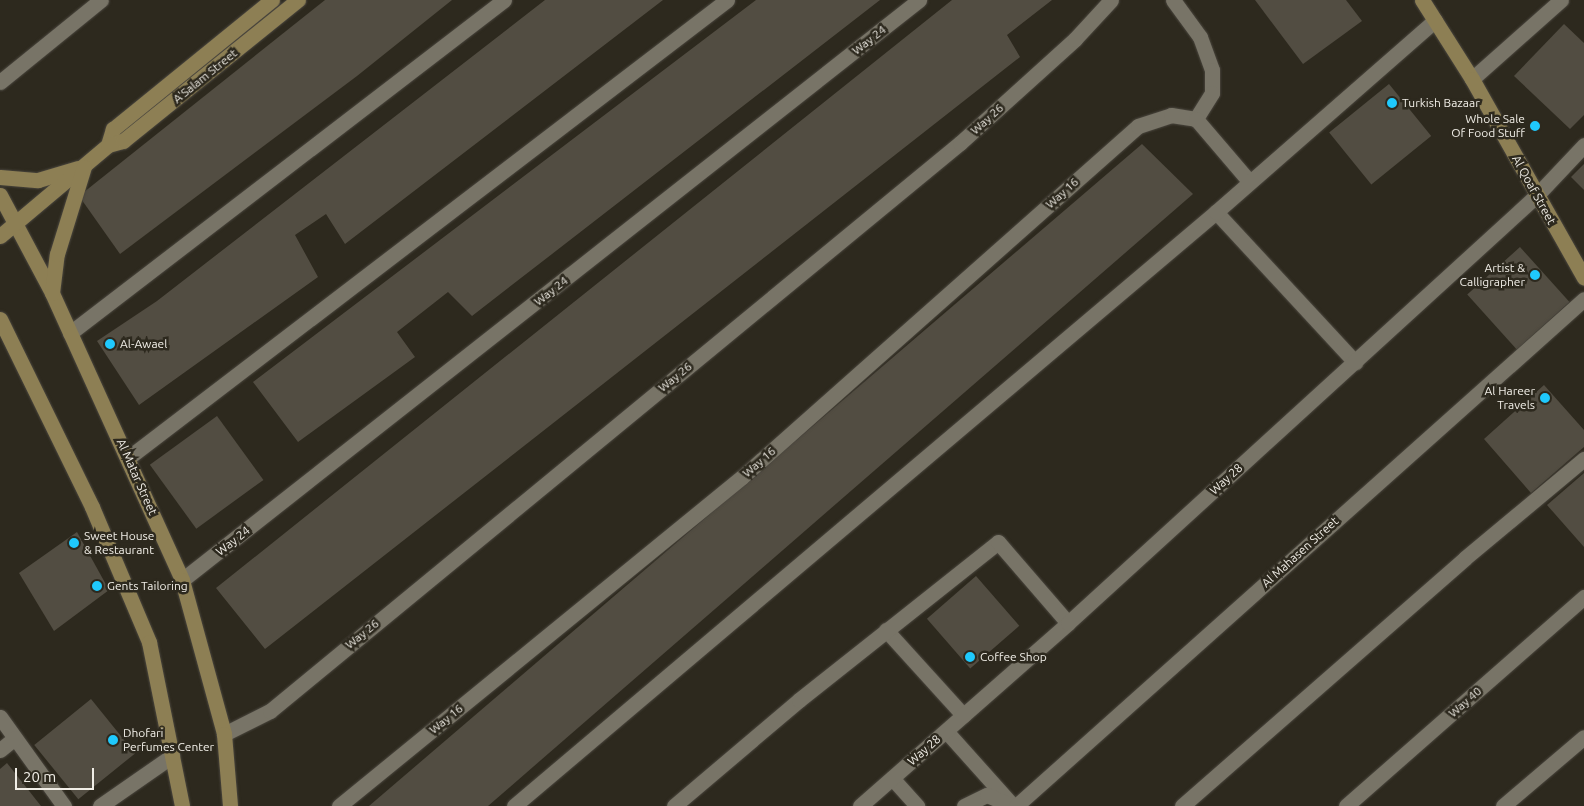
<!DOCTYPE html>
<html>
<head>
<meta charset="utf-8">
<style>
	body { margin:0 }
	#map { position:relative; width:1584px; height:806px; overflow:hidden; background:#2d291e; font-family:Ubuntu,sans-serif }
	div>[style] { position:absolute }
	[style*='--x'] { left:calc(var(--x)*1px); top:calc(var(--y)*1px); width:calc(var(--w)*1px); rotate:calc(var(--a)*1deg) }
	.building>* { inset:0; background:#524d42; transform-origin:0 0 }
	.roads { filter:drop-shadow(0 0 1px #4a463e) drop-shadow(0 0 1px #4a463e) }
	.street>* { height:15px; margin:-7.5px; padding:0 7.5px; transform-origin:7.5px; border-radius:7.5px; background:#787467 }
	.secondary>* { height:15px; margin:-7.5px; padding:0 7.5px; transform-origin:7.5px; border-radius:7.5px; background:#8d7f54 }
	.dots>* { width:14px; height:14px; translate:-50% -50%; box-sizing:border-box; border:2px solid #2d291e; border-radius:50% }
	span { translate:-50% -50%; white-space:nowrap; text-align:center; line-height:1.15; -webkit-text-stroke:5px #2d291e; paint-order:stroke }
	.street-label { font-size:12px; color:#f1eee7 }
	.poi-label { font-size:12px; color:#f1eee7 }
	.left { translate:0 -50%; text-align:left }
	.right { translate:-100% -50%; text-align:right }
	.scale { position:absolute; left:15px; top:768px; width:79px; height:22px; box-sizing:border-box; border:2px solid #f1eee7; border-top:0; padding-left:6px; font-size:15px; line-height:18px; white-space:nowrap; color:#f1eee7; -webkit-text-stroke:4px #2d291e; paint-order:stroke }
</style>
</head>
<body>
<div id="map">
	<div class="building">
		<i style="clip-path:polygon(325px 0,452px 0,357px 76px,120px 254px,79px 196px)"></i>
		<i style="clip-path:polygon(545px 0,663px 0,345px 244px,326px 214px,295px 235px,318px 277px,139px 405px,97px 341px,157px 301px)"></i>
		<i style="clip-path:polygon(756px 0,880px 0,472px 316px,448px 292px,397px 332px,415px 357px,298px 442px,253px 382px)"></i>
		<i style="clip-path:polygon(952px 0,1052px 0,1007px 35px,1020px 57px,265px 649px,216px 588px)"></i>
		<i style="clip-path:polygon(1255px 0,1346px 0,1362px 21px,1303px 64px)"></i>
		<i style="clip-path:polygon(1564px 24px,1584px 43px,1584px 115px,1570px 129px,1514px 76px)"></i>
		<i style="left:1389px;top:84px;width:67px;height:77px;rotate:51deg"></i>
		<i style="clip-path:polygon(1142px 144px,1193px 194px,488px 806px,369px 806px)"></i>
		<i style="clip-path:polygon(1584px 164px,1584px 190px,1571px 177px)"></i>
		<i style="left:1520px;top:247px;width:74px;height:71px;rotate:48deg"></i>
		<i style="clip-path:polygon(1544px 385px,1584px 430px,1584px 447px,1531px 493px,1484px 439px)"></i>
		<i style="left:217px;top:416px;width:79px;height:83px;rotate:54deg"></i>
		<i style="clip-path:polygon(1584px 473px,1584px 547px,1547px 505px)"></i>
		<i style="clip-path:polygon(77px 532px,109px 590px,54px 631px,19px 573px)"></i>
		<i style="left:976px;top:576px;width:66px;height:65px;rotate:49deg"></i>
		<i style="left:91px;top:699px;width:70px;height:73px;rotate:51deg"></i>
		<i style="clip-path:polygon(7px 763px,41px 806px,0 806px,0 769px)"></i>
	</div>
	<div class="roads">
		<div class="street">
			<i style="--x:1173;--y:0;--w:46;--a:53.9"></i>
			<i style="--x:1200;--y:37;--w:35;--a:70"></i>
			<i style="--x:1212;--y:70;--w:23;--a:90"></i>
			<i style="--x:1212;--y:93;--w:31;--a:122"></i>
			<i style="--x:1472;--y:79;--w:119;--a:-41.6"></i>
			<i style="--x:0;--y:82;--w:130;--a:-39.1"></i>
			<i style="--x:1216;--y:212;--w:205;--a:47.2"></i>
			<i style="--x:70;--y:333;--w:547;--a:-37.5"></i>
			<i style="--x:128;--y:458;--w:754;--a:-37.4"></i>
			<i style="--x:182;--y:580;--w:938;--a:-38.2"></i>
			<i style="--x:886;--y:630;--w:115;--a:47.8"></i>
			<i style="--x:0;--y:717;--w:110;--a:54.3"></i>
			<i style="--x:946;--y:731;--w:101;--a:48.2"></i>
			<i style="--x:224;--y:734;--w:51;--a:-26.6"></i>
			<i style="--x:270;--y:711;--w:894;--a:-39.46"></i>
			<i style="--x:960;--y:143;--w:155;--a:-42.1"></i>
			<i style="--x:1075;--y:39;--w:53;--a:-47.3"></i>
			<i style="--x:0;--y:750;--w:19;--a:-39"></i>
			<i style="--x:892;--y:778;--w:38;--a:48"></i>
			<i style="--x:100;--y:806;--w:88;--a:-34.8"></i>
			<i style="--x:339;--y:806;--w:520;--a:-39.23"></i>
			<i style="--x:742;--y:477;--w:529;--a:-41.55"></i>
			<i style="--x:1138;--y:126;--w:35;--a:-18"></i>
			<i style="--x:1171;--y:115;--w:25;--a:9"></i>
			<i style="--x:1196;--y:119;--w:82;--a:49.5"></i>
			<i style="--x:514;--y:806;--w:920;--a:-40.24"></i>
			<i style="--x:1216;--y:212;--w:291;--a:-41.2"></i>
			<i style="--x:674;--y:806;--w:164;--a:-40.3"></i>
			<i style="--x:799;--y:700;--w:254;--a:-38.4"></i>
			<i style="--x:998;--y:542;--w:107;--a:49.2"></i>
			<i style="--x:860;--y:806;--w:277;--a:-41.3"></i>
			<i style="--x:1068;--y:623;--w:634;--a:-42.38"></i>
			<i style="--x:1536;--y:196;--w:70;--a:-46.7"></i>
			<i style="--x:964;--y:806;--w:25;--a:-26"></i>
			<i style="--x:987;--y:795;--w:25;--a:23"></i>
			<i style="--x:1016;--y:806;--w:761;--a:-41.75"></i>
			<i style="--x:1182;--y:806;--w:376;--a:-41.2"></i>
			<i style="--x:1465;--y:558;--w:155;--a:-39.8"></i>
			<i style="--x:1346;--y:806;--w:317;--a:-41.3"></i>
			<i style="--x:1503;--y:806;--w:106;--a:-40.4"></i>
		</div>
		<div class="secondary">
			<i style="--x:1422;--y:0;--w:93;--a:57.7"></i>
			<i style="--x:1472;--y:79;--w:228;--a:60.6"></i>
			<i style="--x:108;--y:145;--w:17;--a:-73"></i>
			<i style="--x:113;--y:129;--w:205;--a:-39.1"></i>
			<i style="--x:0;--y:177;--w:38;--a:5"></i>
			<i style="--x:38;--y:180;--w:42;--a:-16.7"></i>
			<i style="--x:0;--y:195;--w:111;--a:62"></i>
			<i style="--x:52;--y:293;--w:315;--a:65.6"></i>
			<i style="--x:182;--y:580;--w:160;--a:74.7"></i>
			<i style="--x:224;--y:734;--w:72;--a:85.2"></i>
			<i style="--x:0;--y:236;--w:141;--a:-40.1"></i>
			<i style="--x:108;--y:145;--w:16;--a:-15"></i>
			<i style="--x:123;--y:141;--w:225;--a:-38.9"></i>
			<i style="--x:52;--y:293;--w:39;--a:-83"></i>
			<i style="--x:57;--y:254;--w:91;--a:-72.8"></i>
			<i style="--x:0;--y:319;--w:209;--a:63.9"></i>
			<i style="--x:92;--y:507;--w:147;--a:67.1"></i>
			<i style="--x:149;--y:642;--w:167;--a:78.6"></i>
		</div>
	</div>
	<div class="dots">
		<i style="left:1392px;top:103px;background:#1fc9fd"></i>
		<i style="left:1535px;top:126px;background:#1fc9fd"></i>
		<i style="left:1535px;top:275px;background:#1fc9fd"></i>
		<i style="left:110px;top:344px;background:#1fc9fd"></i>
		<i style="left:1545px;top:398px;background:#1fc9fd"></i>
		<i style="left:74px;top:543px;background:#1fc9fd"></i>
		<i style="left:97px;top:586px;background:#1fc9fd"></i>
		<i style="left:970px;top:657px;background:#1fc9fd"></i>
		<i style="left:113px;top:740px;background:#1fc9fd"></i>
	</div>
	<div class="street-label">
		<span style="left:869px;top:40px;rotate:-38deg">Way 24</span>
		<span style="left:205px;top:76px;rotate:-39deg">A'Salam Street</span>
		<span style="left:987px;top:119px;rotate:-42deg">Way 26</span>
		<span style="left:1534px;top:190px;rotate:61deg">Al Qoaf Street</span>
		<span style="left:1062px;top:193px;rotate:-42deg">Way 16</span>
		<span style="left:551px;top:291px;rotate:-38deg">Way 24</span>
		<span style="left:675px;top:377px;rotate:-39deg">Way 26</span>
		<span style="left:759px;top:462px;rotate:-41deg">Way 16</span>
		<span style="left:137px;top:477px;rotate:66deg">Al Matar Street</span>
		<span style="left:1226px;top:479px;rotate:-42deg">Way 28</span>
		<span style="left:233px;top:541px;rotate:-38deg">Way 24</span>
		<span style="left:1300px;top:552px;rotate:-42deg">Al Mahasen Street</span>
		<span style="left:362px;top:634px;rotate:-39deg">Way 26</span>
		<span style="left:1465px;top:702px;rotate:-41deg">Way 40</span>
		<span style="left:446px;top:719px;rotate:-39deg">Way 16</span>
		<span style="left:924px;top:750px;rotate:-41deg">Way 28</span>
	</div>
	<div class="poi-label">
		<span class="left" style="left:1402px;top:103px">Turkish Bazaar</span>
		<span class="right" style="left:1525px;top:126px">Whole Sale<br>Of Food Stuff</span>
		<span class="right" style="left:1525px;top:275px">Artist &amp;<br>Calligrapher</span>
		<span class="left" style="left:120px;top:344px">Al-Awael</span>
		<span class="right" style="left:1535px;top:398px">Al Hareer<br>Travels</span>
		<span class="left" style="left:84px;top:543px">Sweet House<br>&amp; Restaurant</span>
		<span class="left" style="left:107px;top:586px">Gents Tailoring</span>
		<span class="left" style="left:980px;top:657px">Coffee Shop</span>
		<span class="left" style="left:123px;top:740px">Dhofari<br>Perfumes Center</span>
	</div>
	<div class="scale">20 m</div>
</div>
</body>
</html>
